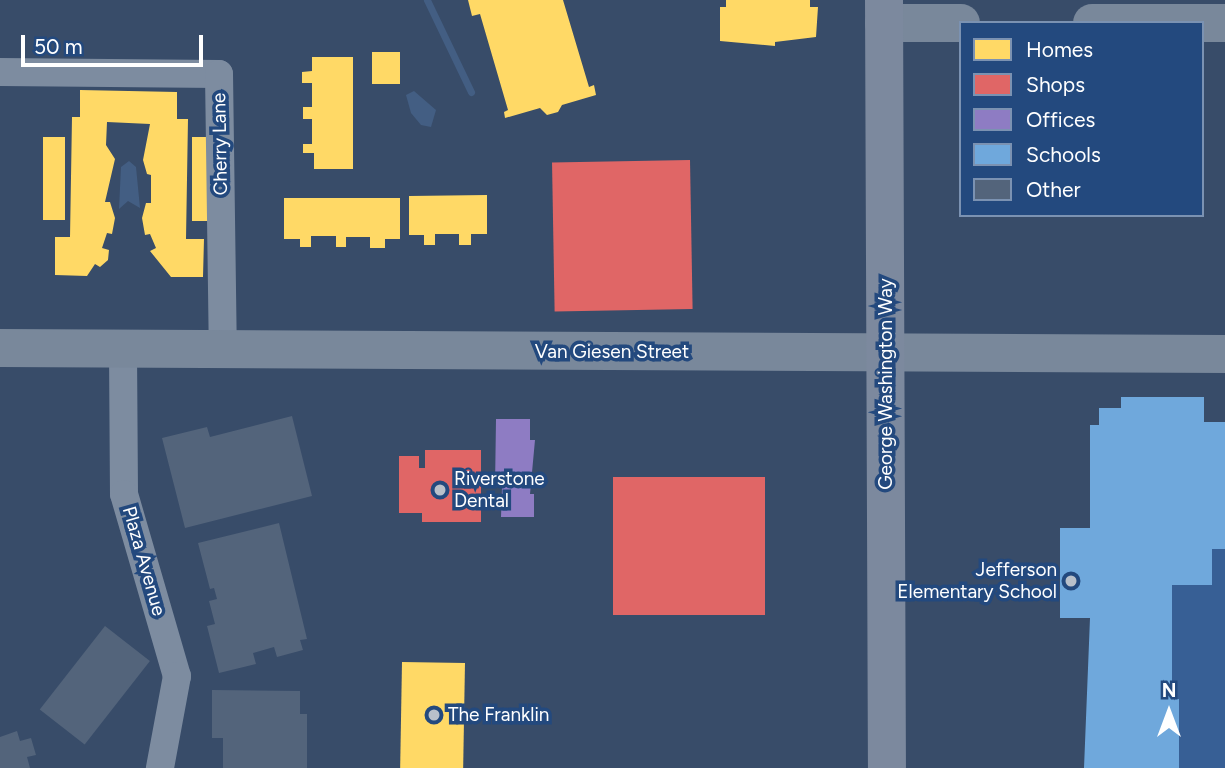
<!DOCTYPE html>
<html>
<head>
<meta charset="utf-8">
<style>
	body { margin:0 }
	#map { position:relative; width:1225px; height:768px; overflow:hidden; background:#384c69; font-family:Figtree,sans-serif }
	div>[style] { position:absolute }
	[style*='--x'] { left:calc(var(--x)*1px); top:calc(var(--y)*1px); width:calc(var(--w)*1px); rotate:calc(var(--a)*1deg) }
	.green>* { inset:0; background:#375f95 }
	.water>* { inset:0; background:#435e83 }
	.homes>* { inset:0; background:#ffd966; transform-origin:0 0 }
	.shops>* { inset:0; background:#e06666; transform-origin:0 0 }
	.offices>* { inset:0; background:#8e7cc3 }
	.schools>* { inset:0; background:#6fa8dc }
	.stream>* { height:7px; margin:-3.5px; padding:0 3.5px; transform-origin:3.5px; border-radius:3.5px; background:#435e83 }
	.building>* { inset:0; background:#53647b; transform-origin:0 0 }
	.street>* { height:28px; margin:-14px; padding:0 14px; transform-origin:14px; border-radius:14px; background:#7d8ca0 }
	.secondary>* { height:38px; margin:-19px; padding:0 19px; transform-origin:19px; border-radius:19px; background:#79889b }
	.primary>* { height:38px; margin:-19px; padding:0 19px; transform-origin:19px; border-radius:19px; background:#7c899e }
	.dots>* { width:19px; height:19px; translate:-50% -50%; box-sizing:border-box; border:4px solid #23497e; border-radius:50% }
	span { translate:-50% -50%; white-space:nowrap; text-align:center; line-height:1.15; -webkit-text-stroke:7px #23497e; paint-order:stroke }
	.street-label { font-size:19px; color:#fff }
	.poi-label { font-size:19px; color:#fff }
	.left { translate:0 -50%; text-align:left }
	.right { translate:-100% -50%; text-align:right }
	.legend { position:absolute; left:959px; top:21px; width:245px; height:196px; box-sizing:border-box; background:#23497e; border:2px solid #7b92b2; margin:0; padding:9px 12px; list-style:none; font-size:21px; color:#fff }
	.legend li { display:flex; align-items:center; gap:14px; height:35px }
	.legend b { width:35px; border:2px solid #7b92b2 }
	.north { position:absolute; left:1134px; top:677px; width:70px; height:70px; -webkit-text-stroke:5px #23497e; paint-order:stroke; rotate:0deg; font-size:19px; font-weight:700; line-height:28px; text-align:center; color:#fff }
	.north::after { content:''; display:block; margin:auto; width:24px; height:32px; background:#fff; clip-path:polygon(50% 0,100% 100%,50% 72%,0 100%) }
	.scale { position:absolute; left:21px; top:35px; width:182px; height:32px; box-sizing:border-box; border:4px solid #fff; border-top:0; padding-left:9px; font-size:21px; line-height:24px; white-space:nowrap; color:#fff; -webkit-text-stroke:5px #23497e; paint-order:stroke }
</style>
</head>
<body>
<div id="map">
	<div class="green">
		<i style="clip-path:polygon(1212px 549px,1225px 549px,1225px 768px,1174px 768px,1179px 767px,1179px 699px,1172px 699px,1172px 585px,1212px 585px)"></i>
	</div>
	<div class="water">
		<i style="clip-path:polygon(414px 91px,436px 110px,431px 127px,421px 125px,411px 113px,406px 95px)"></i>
		<i style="clip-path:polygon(129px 161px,136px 167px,140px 208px,128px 201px,119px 209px,121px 167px)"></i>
	</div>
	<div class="homes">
		<i style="clip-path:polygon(468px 0,563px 0,589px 87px,594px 85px,596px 95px,562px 105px,558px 112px,547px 115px,540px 108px,505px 118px,504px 112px,508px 110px,480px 14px,472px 16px)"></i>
		<i style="clip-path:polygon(726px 0,810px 0,810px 7px,818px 7px,816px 37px,775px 42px,775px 46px,720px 41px,720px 7px,726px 7px)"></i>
		<i style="left:372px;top:52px;width:28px;height:32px"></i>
		<i style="clip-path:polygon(312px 57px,353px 57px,353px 169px,314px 169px,314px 153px,303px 153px,303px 144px,312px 144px,312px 119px,303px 119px,303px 107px,312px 107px,312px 83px,302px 83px,302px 72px,312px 71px)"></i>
		<i style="clip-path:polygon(80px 90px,177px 92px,177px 119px,188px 119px,186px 239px,204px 239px,203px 277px,171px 277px,150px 251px,156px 248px,150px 234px,145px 235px,142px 218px,146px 203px,151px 203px,151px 175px,147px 174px,143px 160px,150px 124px,107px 122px,106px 145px,115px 159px,105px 202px,110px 202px,115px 218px,112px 234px,107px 233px,102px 248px,109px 250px,108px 260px,100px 267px,95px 264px,87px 276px,55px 275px,55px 237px,70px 237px,72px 117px,80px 117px)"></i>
		<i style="left:43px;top:137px;width:22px;height:83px"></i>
		<i style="left:192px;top:137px;width:22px;height:84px"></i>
		<i style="clip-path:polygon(487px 195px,487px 234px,471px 234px,471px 245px,459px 245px,459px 234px,435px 234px,435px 245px,424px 245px,424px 235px,409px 235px,409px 196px)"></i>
		<i style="clip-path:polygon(284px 198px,400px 198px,400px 239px,385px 239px,385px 248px,370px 248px,370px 237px,346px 237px,346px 247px,336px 247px,336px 236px,311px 236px,311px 247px,300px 247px,300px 239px,284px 239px)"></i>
		<i style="left:402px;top:662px;width:63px;height:106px;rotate:1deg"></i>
	</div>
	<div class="shops">
		<i style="left:690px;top:160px;width:149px;height:138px;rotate:89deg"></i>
		<i style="clip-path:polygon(425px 450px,481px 450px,481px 522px,422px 522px,422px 513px,399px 513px,399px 456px,419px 456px,419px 468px,425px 468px)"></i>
		<i style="left:765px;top:477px;width:138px;height:152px;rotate:90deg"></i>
	</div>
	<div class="offices">
		<i style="clip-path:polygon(496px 419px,530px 419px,530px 440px,535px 440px,530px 494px,534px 494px,534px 517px,501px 517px,502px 487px,495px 487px)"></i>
	</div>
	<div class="schools">
		<i style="clip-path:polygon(1121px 397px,1204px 397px,1204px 422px,1225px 422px,1225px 549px,1212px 549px,1212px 585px,1172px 585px,1172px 699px,1179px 699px,1179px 768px,1084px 768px,1090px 618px,1060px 618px,1060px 528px,1090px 528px,1090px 425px,1099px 425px,1099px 408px,1121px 408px)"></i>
	</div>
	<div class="stream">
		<i style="--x:427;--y:0;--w:102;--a:64.4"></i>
	</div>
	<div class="building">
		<i style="clip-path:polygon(292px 416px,312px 496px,185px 528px,162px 438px,207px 427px,210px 437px)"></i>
		<i style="clip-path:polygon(279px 523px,307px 639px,300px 640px,303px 650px,277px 657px,274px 647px,253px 653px,256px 664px,219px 673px,207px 626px,215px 624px,209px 601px,217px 599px,214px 588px,210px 589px,198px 543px)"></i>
		<i style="left:105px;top:626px;width:57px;height:106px;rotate:38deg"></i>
		<i style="clip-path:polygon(212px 690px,300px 691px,300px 714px,307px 714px,307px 768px,223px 768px,223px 738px,212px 738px)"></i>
		<i style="clip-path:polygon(17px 731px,20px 741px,31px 738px,36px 755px,27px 757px,30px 768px,0 768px,0 737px)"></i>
	</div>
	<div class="street">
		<i style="--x:0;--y:72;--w:219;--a:0.5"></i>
		<i style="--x:219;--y:74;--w:276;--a:89.2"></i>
		<i style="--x:123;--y:351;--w:143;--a:89.6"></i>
		<i style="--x:124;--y:494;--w:190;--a:73.8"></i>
		<i style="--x:177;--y:676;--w:94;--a:100.5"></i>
	</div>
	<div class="secondary">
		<i style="--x:884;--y:23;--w:77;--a:0"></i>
		<i style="--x:1092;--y:23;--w:133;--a:0"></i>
		<i style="--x:0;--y:348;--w:1225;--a:0.28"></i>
	</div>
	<div class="primary">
		<i style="--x:884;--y:0;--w:768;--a:89.78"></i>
	</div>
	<div class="dots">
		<i style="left:440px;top:490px;background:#b9c0ca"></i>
		<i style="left:1071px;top:581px;background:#b9c0ca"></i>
		<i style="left:434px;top:715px;background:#b9c0ca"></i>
	</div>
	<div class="street-label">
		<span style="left:220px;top:144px;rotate:-91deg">Cherry Lane</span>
		<span style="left:612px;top:352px">Van Giesen Street</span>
		<span style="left:886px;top:384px;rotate:-90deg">George Washington Way</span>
		<span style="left:144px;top:561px;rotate:74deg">Plaza Avenue</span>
	</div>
	<div class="poi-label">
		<span class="left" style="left:454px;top:490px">Riverstone<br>Dental</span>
		<span class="right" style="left:1057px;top:581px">Jefferson<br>Elementary School</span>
		<span class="left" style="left:448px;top:715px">The Franklin</span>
	</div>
	<ul class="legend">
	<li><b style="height:19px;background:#ffd966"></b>Homes</li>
	<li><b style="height:19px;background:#e06666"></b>Shops</li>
	<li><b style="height:19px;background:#8e7cc3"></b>Offices</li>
	<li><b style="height:19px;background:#6fa8dc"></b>Schools</li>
	<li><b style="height:19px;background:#53647b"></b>Other</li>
	</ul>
	<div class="north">N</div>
	<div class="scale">50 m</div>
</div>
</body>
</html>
